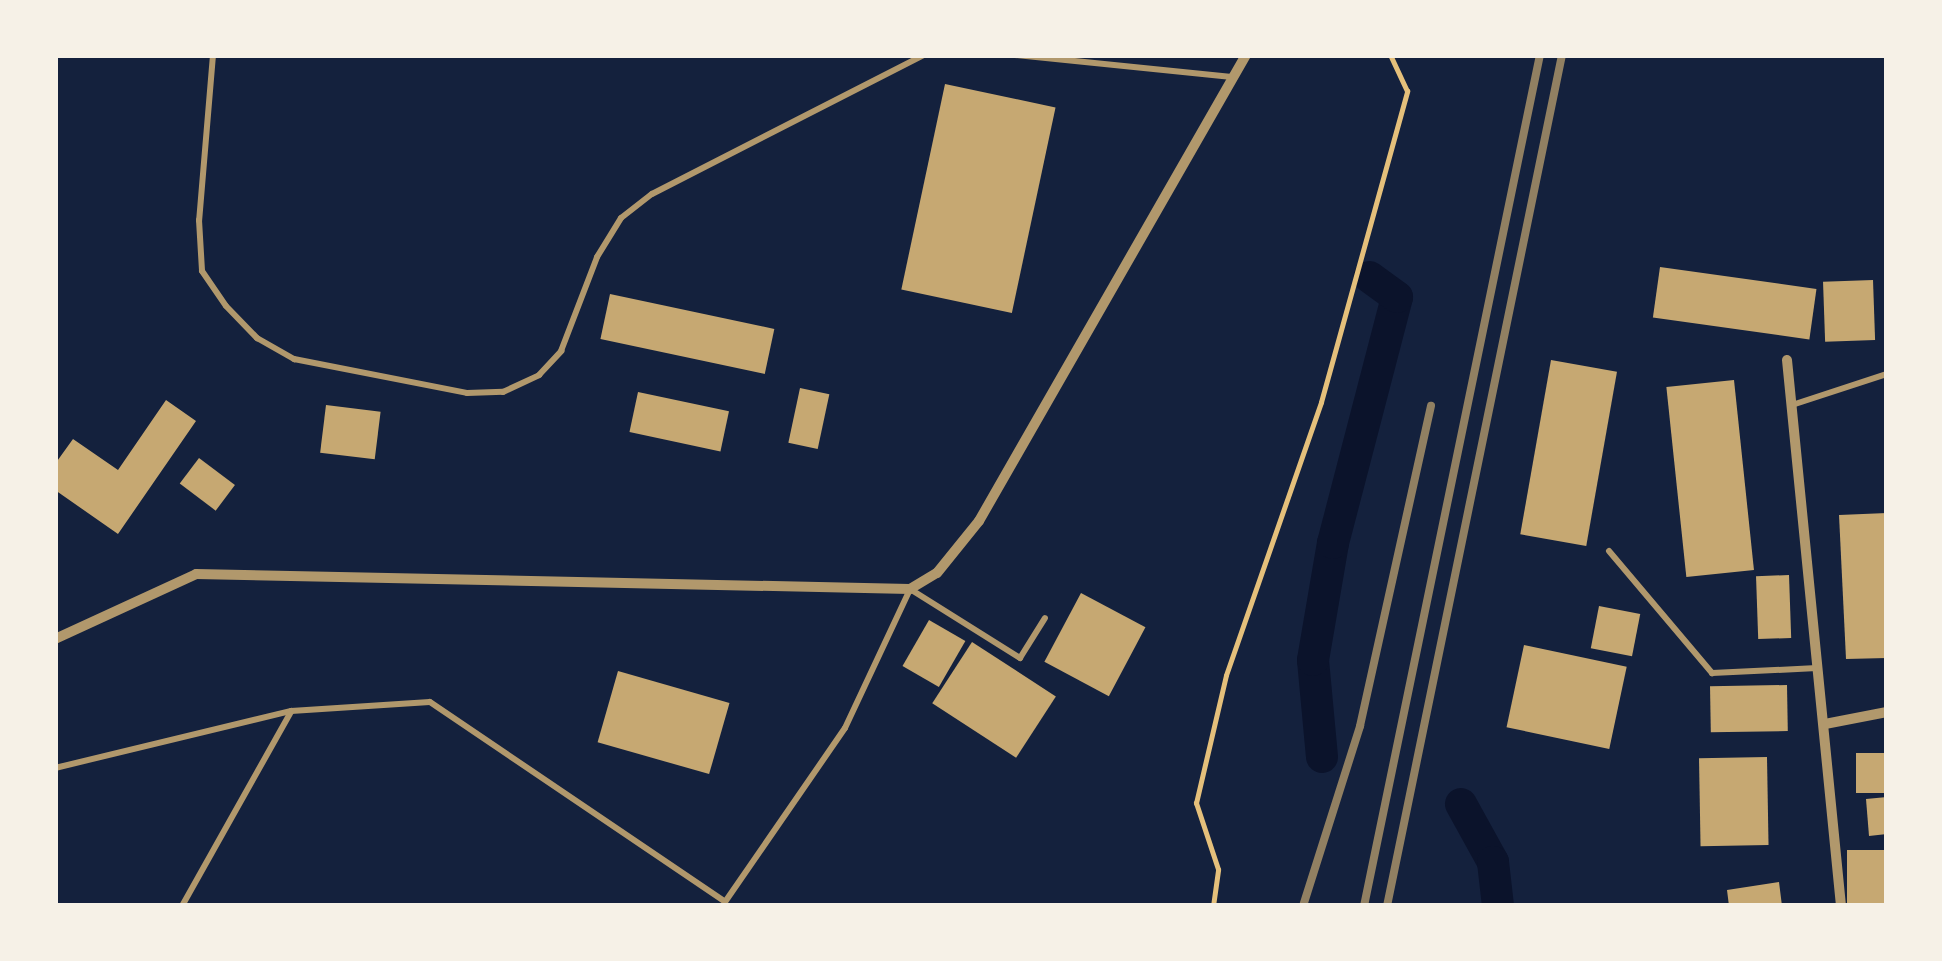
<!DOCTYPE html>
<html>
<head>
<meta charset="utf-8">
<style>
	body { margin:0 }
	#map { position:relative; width:1942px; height:961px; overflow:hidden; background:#14213d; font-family:"Fira Sans Condensed",sans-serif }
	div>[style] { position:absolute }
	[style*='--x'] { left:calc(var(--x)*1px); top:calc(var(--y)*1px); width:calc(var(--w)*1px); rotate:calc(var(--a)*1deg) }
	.canal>* { height:32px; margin:-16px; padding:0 16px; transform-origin:16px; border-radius:16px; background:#0b132b }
	.building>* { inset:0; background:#c6a872; transform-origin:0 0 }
	.path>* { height:5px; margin:-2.5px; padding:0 2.5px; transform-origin:2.5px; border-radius:2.5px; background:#e5c07b }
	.service>* { height:6px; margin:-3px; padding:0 3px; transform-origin:3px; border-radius:3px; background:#b1986c }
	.minor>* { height:10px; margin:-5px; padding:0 5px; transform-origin:5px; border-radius:5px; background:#b1986c }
	.rail>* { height:8px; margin:-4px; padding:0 4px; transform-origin:4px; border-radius:4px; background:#918062 }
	span { translate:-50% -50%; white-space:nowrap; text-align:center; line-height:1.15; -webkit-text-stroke:8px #f6f1e7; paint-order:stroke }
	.frame { position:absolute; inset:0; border:58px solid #f6f1e7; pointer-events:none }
</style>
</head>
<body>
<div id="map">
	<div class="canal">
		<i style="--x:1322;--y:757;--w:97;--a:-95.3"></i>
		<i style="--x:1313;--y:660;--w:119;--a:-80.3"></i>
		<i style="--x:1333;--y:543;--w:254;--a:-75.4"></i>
		<i style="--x:1397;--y:297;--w:34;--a:-144"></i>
		<i style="--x:1461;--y:804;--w:66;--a:61.1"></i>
		<i style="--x:1493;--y:862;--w:44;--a:83.5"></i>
	</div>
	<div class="building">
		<i style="left:945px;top:84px;width:113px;height:210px;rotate:12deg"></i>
		<i style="left:1660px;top:267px;width:158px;height:51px;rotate:8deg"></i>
		<i style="left:1873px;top:280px;width:60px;height:50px;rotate:88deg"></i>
		<i style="left:610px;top:294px;width:168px;height:46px;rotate:12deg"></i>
		<i style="left:1551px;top:360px;width:67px;height:177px;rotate:10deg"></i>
		<i style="left:1734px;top:380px;width:191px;height:68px;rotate:84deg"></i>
		<i style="left:800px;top:388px;width:30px;height:56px;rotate:12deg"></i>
		<i style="left:638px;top:392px;width:93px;height:41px;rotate:12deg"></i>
		<i style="clip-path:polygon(166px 400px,196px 421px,118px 534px,55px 490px,55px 464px,73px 439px,118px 470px)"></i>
		<i style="left:326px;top:405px;width:55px;height:48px;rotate:7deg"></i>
		<i style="left:199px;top:458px;width:45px;height:32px;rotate:37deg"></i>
		<i style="clip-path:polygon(1887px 513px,1887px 658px,1846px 659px,1839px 515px)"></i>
		<i style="left:1789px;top:575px;width:63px;height:33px;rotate:88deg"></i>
		<i style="left:1081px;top:593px;width:73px;height:78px;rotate:28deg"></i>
		<i style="left:1599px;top:606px;width:42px;height:43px;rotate:11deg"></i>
		<i style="left:929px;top:620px;width:42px;height:53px;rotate:30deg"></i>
		<i style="left:972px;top:642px;width:100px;height:73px;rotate:33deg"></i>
		<i style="left:1524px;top:645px;width:105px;height:84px;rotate:12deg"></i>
		<i style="left:618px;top:671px;width:116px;height:74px;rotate:16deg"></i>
		<i style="left:1787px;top:685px;width:46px;height:77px;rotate:89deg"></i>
		<i style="left:1856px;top:753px;width:31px;height:40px"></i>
		<i style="left:1767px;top:757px;width:88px;height:68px;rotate:89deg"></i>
		<i style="clip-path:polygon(1887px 797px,1887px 834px,1869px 836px,1866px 799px)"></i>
		<i style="left:1887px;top:850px;width:56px;height:40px;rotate:90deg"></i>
		<i style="clip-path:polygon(1779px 882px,1782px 906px,1729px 906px,1727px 890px)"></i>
	</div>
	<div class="path">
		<i style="--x:1213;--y:906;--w:37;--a:-82"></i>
		<i style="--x:1218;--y:869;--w:70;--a:-108.4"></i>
		<i style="--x:1196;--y:803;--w:131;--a:-76.8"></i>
		<i style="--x:1226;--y:675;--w:289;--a:-70.8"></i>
		<i style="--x:1321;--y:402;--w:323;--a:-74.5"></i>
		<i style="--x:1407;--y:91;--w:40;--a:-115"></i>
	</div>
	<div class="service">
		<i style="--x:213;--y:55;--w:166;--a:94.8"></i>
		<i style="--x:199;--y:220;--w:51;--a:86.6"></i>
		<i style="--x:202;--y:271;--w:42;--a:55.6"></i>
		<i style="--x:226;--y:306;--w:45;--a:45.9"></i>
		<i style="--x:257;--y:338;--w:43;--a:29.6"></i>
		<i style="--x:294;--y:359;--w:176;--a:11.1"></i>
		<i style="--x:467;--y:393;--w:36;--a:-2"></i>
		<i style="--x:503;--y:392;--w:40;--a:-25"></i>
		<i style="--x:539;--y:375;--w:33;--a:-47"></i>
		<i style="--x:561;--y:351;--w:101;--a:-69"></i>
		<i style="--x:597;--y:257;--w:46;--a:-58.4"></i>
		<i style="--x:621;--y:218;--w:39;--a:-38"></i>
		<i style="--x:652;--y:194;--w:305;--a:-27.1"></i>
		<i style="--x:1015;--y:55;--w:218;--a:5.8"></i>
		<i style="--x:1792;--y:405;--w:100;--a:-18.1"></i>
		<i style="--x:1609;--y:551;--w:160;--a:49.8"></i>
		<i style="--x:1712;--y:673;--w:105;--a:-2.7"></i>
		<i style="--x:55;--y:768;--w:243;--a:-13.6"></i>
		<i style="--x:291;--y:711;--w:139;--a:-3.7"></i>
		<i style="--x:430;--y:702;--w:356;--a:34.1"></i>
		<i style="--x:725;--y:902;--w:211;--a:-55.4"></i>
		<i style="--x:845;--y:728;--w:153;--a:-64.9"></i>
		<i style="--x:910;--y:589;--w:130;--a:32.1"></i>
		<i style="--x:1020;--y:658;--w:47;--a:-58"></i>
		<i style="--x:182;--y:906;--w:223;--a:-60.7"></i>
	</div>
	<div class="minor">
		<i style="--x:1787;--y:360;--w:549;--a:84.35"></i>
		<i style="--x:55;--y:639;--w:155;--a:-24.7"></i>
		<i style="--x:196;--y:574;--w:714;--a:1.2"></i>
		<i style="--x:910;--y:589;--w:31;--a:-31"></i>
		<i style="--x:937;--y:573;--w:67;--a:-51.1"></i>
		<i style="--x:979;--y:521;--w:537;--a:-60.19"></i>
		<i style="--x:1825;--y:724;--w:63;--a:-11"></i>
	</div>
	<div class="rail">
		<i style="--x:1303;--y:906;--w:189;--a:-72.4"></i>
		<i style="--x:1360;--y:726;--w:328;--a:-77.5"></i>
		<i style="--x:1364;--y:906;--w:869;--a:-78.32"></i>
		<i style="--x:1387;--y:906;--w:869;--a:-78.38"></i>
	</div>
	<div class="frame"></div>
</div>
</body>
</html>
